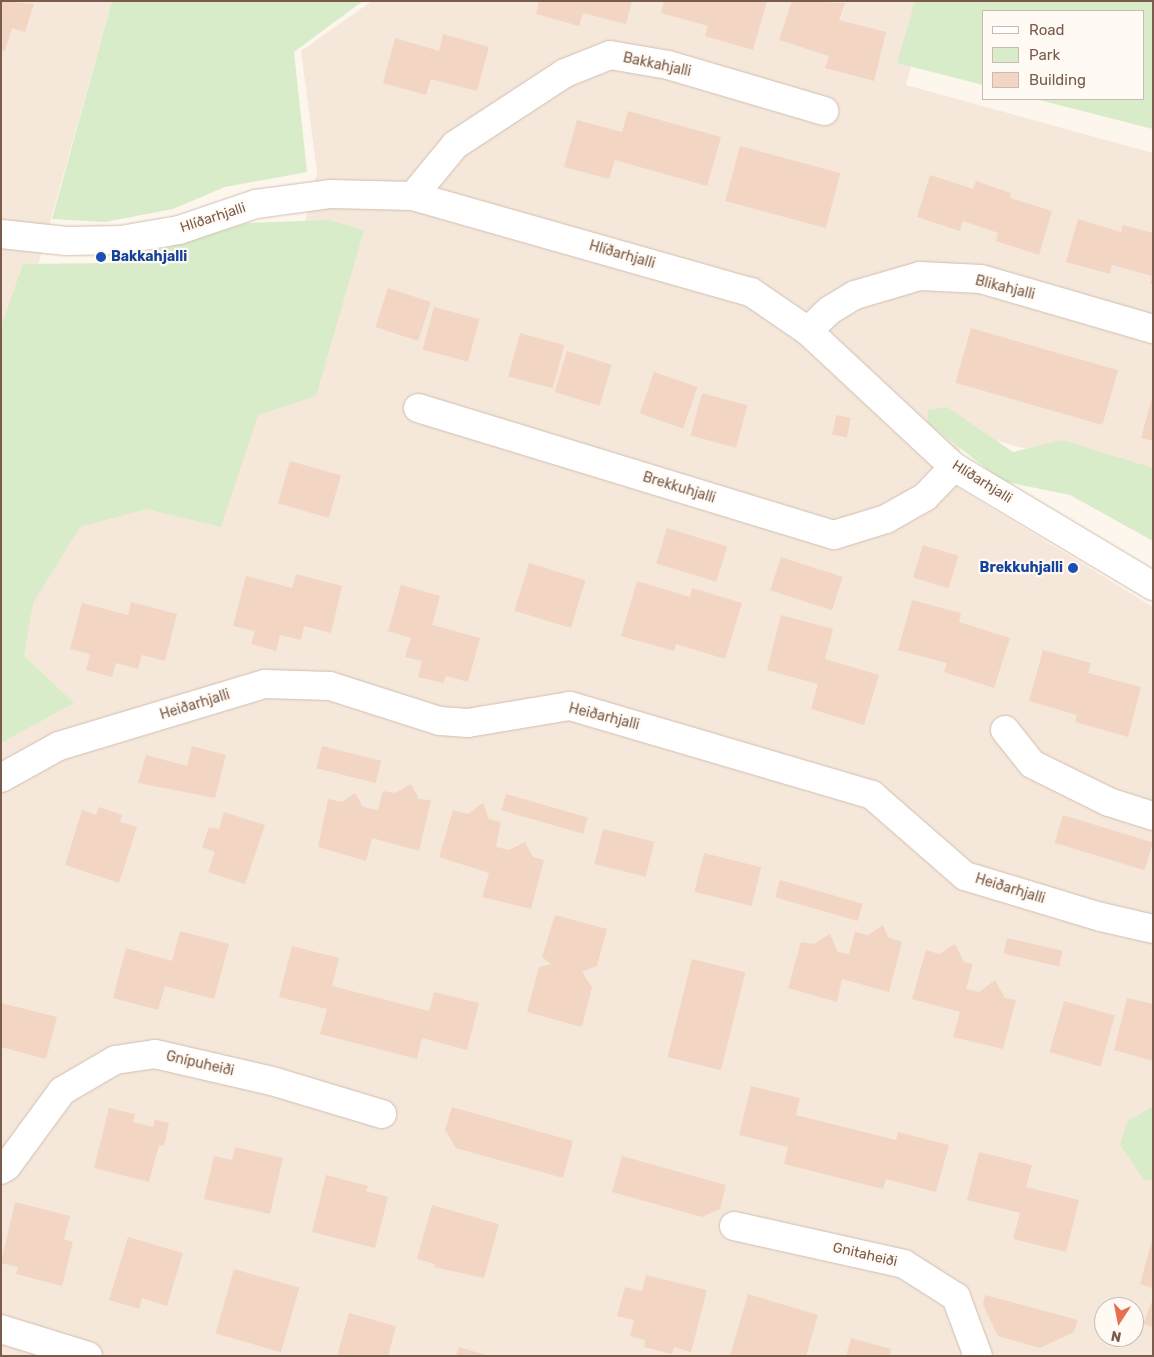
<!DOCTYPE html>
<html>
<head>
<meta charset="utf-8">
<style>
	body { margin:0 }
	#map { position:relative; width:1154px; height:1357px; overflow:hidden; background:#fdf6ec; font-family:Rubik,sans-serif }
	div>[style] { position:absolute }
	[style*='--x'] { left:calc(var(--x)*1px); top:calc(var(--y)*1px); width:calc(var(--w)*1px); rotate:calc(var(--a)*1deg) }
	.residential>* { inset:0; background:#f5e8da }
	.green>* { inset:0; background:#d8ecc9 }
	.building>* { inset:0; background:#f3d5c3; transform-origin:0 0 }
	.roads { filter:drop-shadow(0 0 1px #d1beb0) drop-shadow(0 0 1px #d1beb0) }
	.street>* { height:28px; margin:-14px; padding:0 14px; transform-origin:14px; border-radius:14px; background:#fff }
	.secondary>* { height:28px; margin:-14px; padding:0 14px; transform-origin:14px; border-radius:14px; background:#fff }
	.dots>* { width:14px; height:14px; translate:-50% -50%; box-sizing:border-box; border:2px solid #fffaf3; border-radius:50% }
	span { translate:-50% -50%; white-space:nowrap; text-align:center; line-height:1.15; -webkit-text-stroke:4.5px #fffaf3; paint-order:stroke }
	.street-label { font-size:14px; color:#7a5c4d }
	.transit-label { font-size:14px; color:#164399; font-weight:700 }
	.left { translate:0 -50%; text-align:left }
	.right { translate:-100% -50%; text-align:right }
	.frame { position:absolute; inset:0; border:2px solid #7a5c4d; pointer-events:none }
	.legend { position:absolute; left:982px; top:10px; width:162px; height:90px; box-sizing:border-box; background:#fffaf3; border:1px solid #cabbb1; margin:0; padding:6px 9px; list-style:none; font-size:15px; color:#7a5c4d }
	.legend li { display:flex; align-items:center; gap:10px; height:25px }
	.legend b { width:25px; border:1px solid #cabbb1 }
	.north { position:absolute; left:1094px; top:1297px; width:50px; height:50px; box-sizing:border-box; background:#fffaf3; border:1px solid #cabbb1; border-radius:50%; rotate:191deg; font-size:14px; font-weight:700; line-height:20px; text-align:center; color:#7a5c4d }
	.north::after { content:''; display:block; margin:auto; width:18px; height:22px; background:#e76f51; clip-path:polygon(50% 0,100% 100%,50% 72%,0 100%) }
</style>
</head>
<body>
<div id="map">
	<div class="residential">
		<i style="clip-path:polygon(evenodd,1px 1px,112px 1px,26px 308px,284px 308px,317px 172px,301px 51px,372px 1px,928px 1px,906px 85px,1153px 153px,1153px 485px,963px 431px,954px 485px,1153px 607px,1153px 1356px,1px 1356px,1px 1px,1104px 1307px,1134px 1307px,1134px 1337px,1104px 1337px,1104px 1307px)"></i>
	</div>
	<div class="green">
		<i style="clip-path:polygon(112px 1px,363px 1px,294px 52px,307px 172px,225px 187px,173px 209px,105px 222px,52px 219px)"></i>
		<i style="clip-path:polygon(915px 1px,1153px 1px,1153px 129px,1035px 99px,1143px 99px,1143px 11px,983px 11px,983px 85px,897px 63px)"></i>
		<i style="clip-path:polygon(329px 220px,364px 230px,316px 396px,258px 415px,221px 527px,147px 509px,80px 527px,33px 603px,24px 656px,74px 703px,1px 743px,1px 327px,23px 264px,113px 263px,248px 223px)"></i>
		<i style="clip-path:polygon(947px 407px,1013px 452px,1062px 440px,1153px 468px,1153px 541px,1070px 495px,1002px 481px,927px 422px,928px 410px)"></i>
		<i style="clip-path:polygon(1153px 1106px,1153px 1180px,1144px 1180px,1120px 1145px,1127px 1122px)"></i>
	</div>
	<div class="building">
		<i style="clip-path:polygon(1px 1px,34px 4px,25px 32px,12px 28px,5px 51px,1px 50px)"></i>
		<i style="clip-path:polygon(539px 1px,632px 1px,626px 24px,583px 13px,579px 26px,536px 14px)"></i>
		<i style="clip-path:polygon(664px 1px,767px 1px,753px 50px,705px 36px,708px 26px,661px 13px)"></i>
		<i style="clip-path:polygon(792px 1px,845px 3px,839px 20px,886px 32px,874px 81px,825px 68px,829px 56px,779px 40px)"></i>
		<i style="clip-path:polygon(443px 34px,489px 47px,477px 91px,431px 79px,426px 95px,383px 83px,395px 38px,439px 51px)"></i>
		<i style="clip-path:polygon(628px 111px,721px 137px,707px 186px,615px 160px,609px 179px,564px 167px,577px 120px,622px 132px)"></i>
		<i style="left:740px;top:146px;width:104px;height:57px;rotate:15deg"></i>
		<i style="clip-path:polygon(930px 175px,973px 189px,976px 181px,1011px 193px,1010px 198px,1052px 211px,1039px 255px,996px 241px,998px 233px,963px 221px,960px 231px,917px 217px)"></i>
		<i style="clip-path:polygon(1078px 219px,1121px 232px,1123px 225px,1153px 233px,1153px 284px,1150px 284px,1152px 276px,1112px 265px,1110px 274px,1066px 262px)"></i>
		<i style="left:388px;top:288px;width:45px;height:41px;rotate:18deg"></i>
		<i style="left:434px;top:307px;width:47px;height:44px;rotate:15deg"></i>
		<i style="left:971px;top:328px;width:153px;height:57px;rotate:16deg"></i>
		<i style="left:520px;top:333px;width:46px;height:45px;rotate:15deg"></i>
		<i style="left:567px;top:351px;width:47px;height:43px;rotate:17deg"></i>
		<i style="left:654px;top:372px;width:46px;height:44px;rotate:19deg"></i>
		<i style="left:702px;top:393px;width:47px;height:44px;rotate:15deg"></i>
		<i style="clip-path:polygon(1152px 398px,1153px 399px,1153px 441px,1141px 438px)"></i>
		<i style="left:836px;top:415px;width:15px;height:20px;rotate:11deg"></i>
		<i style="left:290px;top:461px;width:53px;height:44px;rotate:16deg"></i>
		<i style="left:667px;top:528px;width:63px;height:37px;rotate:17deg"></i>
		<i style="left:923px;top:545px;width:37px;height:34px;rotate:17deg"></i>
		<i style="left:781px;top:557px;width:65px;height:35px;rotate:18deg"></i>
		<i style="left:529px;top:563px;width:59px;height:50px;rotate:17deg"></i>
		<i style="clip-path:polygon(296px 574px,342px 586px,331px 633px,304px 626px,301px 640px,280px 635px,276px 651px,251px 644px,255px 631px,233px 626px,246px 576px,292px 588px)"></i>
		<i style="clip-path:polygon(637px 581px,690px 597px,692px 588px,742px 603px,725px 659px,676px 644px,674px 651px,621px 636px)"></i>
		<i style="clip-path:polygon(401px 585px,440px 596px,432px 625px,480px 638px,468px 682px,446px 676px,443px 683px,418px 677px,422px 661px,405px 657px,411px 638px,388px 631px)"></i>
		<i style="clip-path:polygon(912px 600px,961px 613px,959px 622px,1010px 638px,994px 688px,944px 672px,947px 663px,898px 650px)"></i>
		<i style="clip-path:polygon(131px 602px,177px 614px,165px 661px,142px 655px,138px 669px,116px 663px,112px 677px,86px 670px,90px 654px,70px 649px,82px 603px,128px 615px)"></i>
		<i style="clip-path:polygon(781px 615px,833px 629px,825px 659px,879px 675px,864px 725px,811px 709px,818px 684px,767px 670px)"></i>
		<i style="clip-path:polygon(1043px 650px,1091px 663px,1088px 673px,1141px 687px,1128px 737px,1075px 722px,1077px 715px,1029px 701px)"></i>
		<i style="clip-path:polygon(192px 746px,226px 755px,215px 798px,138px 783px,146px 755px,187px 766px)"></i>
		<i style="left:322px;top:746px;width:61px;height:23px;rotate:14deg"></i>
		<i style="clip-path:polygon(411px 784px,419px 799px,431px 800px,419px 851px,372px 838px,366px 861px,318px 847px,328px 799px,342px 802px,355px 793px,363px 807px,378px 810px,383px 791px,395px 793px)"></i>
		<i style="left:506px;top:794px;width:85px;height:17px;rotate:16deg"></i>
		<i style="clip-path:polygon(483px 803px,489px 819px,501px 822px,496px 847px,509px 850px,525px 842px,533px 857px,544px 860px,531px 909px,482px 897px,489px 873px,439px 857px,453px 810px,468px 814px)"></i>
		<i style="clip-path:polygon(99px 807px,122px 815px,120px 822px,137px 827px,119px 883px,65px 865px,82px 810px,96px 815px)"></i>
		<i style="clip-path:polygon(224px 812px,265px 825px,245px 884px,208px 872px,215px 852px,202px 847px,209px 827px,219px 829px)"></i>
		<i style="left:1063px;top:815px;width:94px;height:29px;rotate:17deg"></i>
		<i style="left:603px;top:829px;width:53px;height:36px;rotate:14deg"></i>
		<i style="left:704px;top:853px;width:59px;height:40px;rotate:14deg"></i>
		<i style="left:780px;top:880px;width:86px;height:18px;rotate:16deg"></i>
		<i style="clip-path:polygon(555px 915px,607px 929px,597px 966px,582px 972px,592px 987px,582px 1027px,527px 1012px,539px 967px,551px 964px,542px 957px)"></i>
		<i style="clip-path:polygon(883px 925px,888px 937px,902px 942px,889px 992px,842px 979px,837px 1002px,788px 988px,801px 942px,814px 944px,830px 934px,838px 952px,849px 954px,855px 932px,868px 935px)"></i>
		<i style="clip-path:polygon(180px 931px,229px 944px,214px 999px,165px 986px,158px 1010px,113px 998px,126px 948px,172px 961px)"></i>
		<i style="left:1007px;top:938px;width:57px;height:16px;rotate:13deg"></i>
		<i style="clip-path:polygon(955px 944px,964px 962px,973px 964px,966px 989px,979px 992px,995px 980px,1005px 998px,1016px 1000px,1003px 1049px,953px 1037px,960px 1012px,912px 999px,926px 950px,939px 954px)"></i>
		<i style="clip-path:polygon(292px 946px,339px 958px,332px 986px,429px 1011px,434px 992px,479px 1003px,467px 1050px,422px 1038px,417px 1059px,320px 1034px,327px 1009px,279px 997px)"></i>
		<i style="left:692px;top:959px;width:55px;height:101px;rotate:14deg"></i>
		<i style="clip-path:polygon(1127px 998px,1153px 1004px,1153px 1061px,1114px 1050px)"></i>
		<i style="left:1064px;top:1001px;width:53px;height:53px;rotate:16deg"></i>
		<i style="clip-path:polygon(1px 1003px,57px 1017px,46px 1059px,1px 1047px)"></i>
		<i style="clip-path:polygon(751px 1086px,800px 1098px,796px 1115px,896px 1140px,898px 1132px,949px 1145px,936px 1192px,886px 1179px,883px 1189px,784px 1164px,788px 1147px,739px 1135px)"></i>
		<i style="clip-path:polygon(452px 1107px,573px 1141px,563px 1178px,456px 1148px,445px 1130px)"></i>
		<i style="clip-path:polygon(109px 1108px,135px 1114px,133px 1122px,153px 1127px,155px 1120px,169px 1123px,164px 1146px,159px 1145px,149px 1182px,94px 1168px)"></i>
		<i style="clip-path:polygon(235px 1147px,283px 1158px,270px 1214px,204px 1199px,214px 1156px,232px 1160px)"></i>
		<i style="clip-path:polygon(979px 1152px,1032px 1165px,1026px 1187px,1079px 1200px,1066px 1252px,1013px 1239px,1020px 1213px,967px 1200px)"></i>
		<i style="clip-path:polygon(622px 1156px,726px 1185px,720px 1209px,702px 1217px,612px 1192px)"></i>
		<i style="clip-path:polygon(326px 1175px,368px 1186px,366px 1191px,388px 1197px,375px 1248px,312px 1232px)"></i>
		<i style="clip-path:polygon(15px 1202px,70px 1216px,64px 1239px,73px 1242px,62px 1286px,16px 1274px,18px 1267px,1px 1263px)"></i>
		<i style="clip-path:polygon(432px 1205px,499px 1224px,484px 1278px,434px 1267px,435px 1264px,417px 1259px)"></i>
		<i style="clip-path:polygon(128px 1237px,183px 1253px,167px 1306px,142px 1298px,139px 1309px,109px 1300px)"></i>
		<i style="clip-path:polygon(1152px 1240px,1153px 1240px,1153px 1288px,1140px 1284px)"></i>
		<i style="left:234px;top:1269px;width:68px;height:67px;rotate:16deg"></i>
		<i style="clip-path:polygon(646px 1275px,707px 1290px,691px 1352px,674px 1347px,672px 1354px,644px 1347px,645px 1340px,630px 1336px,634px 1320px,617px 1316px,625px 1287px,642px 1291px)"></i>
		<i style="clip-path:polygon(748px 1294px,818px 1315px,806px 1356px,730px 1356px)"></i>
		<i style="clip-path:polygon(985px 1295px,1078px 1320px,1074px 1332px,1040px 1348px,998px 1336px,983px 1305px)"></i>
		<i style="clip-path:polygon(1153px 1299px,1153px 1327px,1143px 1324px)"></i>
		<i style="clip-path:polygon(349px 1313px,396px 1326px,388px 1356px,337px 1356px)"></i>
		<i style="clip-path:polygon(851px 1338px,891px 1349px,890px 1356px,846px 1356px)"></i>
		<i style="clip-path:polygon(459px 1347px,486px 1355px,486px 1356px,456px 1356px)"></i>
	</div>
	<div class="roads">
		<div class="street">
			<i style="--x:413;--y:196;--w:66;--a:-50.5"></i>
			<i style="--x:455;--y:145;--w:131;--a:-33.2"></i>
			<i style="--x:565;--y:73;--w:48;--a:-21.8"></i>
			<i style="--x:610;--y:55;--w:59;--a:9.8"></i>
			<i style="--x:668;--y:65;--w:163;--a:16.4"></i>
			<i style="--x:808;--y:331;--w:30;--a:-44"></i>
			<i style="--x:830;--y:310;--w:29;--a:-31"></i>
			<i style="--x:855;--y:295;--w:68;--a:-16.3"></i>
			<i style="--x:920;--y:276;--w:61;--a:2.8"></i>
			<i style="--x:981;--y:279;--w:179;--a:16.2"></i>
			<i style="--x:418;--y:408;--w:435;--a:17"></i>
			<i style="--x:834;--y:535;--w:54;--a:-17.1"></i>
			<i style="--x:886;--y:519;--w:45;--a:-29.4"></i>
			<i style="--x:925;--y:497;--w:42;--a:-46"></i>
			<i style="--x:1005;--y:730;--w:43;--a:51.5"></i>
			<i style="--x:1032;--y:764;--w:86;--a:26.3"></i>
			<i style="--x:1109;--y:802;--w:46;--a:17.7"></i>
			<i style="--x:1;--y:778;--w:66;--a:-28.9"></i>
			<i style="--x:59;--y:746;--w:215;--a:-16.8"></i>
			<i style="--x:265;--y:684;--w:65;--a:1.8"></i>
			<i style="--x:330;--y:686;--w:115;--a:17.7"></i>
			<i style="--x:440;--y:721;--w:28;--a:4"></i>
			<i style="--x:468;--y:723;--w:103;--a:-9.5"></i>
			<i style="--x:570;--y:706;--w:315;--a:16.4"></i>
			<i style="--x:872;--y:795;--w:123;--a:41.1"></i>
			<i style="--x:965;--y:876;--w:142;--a:16.8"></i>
			<i style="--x:1101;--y:917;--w:53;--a:13"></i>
			<i style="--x:1;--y:1170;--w:7;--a:-34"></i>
			<i style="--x:7;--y:1166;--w:93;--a:-53.7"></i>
			<i style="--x:62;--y:1091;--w:61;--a:-30.3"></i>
			<i style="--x:115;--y:1060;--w:40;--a:-8.5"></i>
			<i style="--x:155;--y:1054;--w:120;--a:13"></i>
			<i style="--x:272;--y:1081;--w:115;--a:16.7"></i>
			<i style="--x:734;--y:1226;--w:174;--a:12.6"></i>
			<i style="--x:904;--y:1264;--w:62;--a:32.4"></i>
			<i style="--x:956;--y:1297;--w:63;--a:69.6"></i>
			<i style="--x:1;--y:1329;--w:91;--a:17.2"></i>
		</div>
		<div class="secondary">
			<i style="--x:1;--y:234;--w:66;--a:6.1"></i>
			<i style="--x:67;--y:241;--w:54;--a:-1.1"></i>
			<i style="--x:121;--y:240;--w:59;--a:-9.8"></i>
			<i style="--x:179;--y:230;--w:81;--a:-18.7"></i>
			<i style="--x:256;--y:204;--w:76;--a:-7.6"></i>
			<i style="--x:331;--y:194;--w:82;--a:1.4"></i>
			<i style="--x:413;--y:196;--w:351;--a:15.9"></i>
			<i style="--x:751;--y:292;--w:69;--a:34.4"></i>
			<i style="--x:808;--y:331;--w:200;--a:43"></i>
			<i style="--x:954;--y:467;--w:232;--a:30.9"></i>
		</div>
	</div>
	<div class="dots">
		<i style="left:101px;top:257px;background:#1a4fb4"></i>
		<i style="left:1073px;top:568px;background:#1a4fb4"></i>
	</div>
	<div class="street-label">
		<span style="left:657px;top:65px;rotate:12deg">Bakkahjalli</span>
		<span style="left:213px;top:218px;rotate:-18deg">Hlíðarhjalli</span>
		<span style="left:622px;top:255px;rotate:16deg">Hlíðarhjalli</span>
		<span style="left:1005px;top:288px;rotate:14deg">Blikahjalli</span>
		<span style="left:982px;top:482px;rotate:32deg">Hlíðarhjalli</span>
		<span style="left:679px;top:488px;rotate:17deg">Brekkuhjalli</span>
		<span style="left:195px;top:705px;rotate:-17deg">Heiðarhjalli</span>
		<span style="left:604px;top:717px;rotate:14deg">Heiðarhjalli</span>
		<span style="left:1010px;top:889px;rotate:17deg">Heiðarhjalli</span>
		<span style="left:200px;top:1064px;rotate:13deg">Gnípuheiði</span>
		<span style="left:865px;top:1255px;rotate:13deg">Gnitaheiði</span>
	</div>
	<div class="transit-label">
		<span class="left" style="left:111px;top:257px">Bakkahjalli</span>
		<span class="right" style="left:1063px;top:568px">Brekkuhjalli</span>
	</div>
	<div class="frame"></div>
	<ul class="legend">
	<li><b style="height:6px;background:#fff"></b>Road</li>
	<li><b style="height:14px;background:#d8ecc9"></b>Park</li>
	<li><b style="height:14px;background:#f3d5c3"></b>Building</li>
	</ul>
	<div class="north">N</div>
</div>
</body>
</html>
